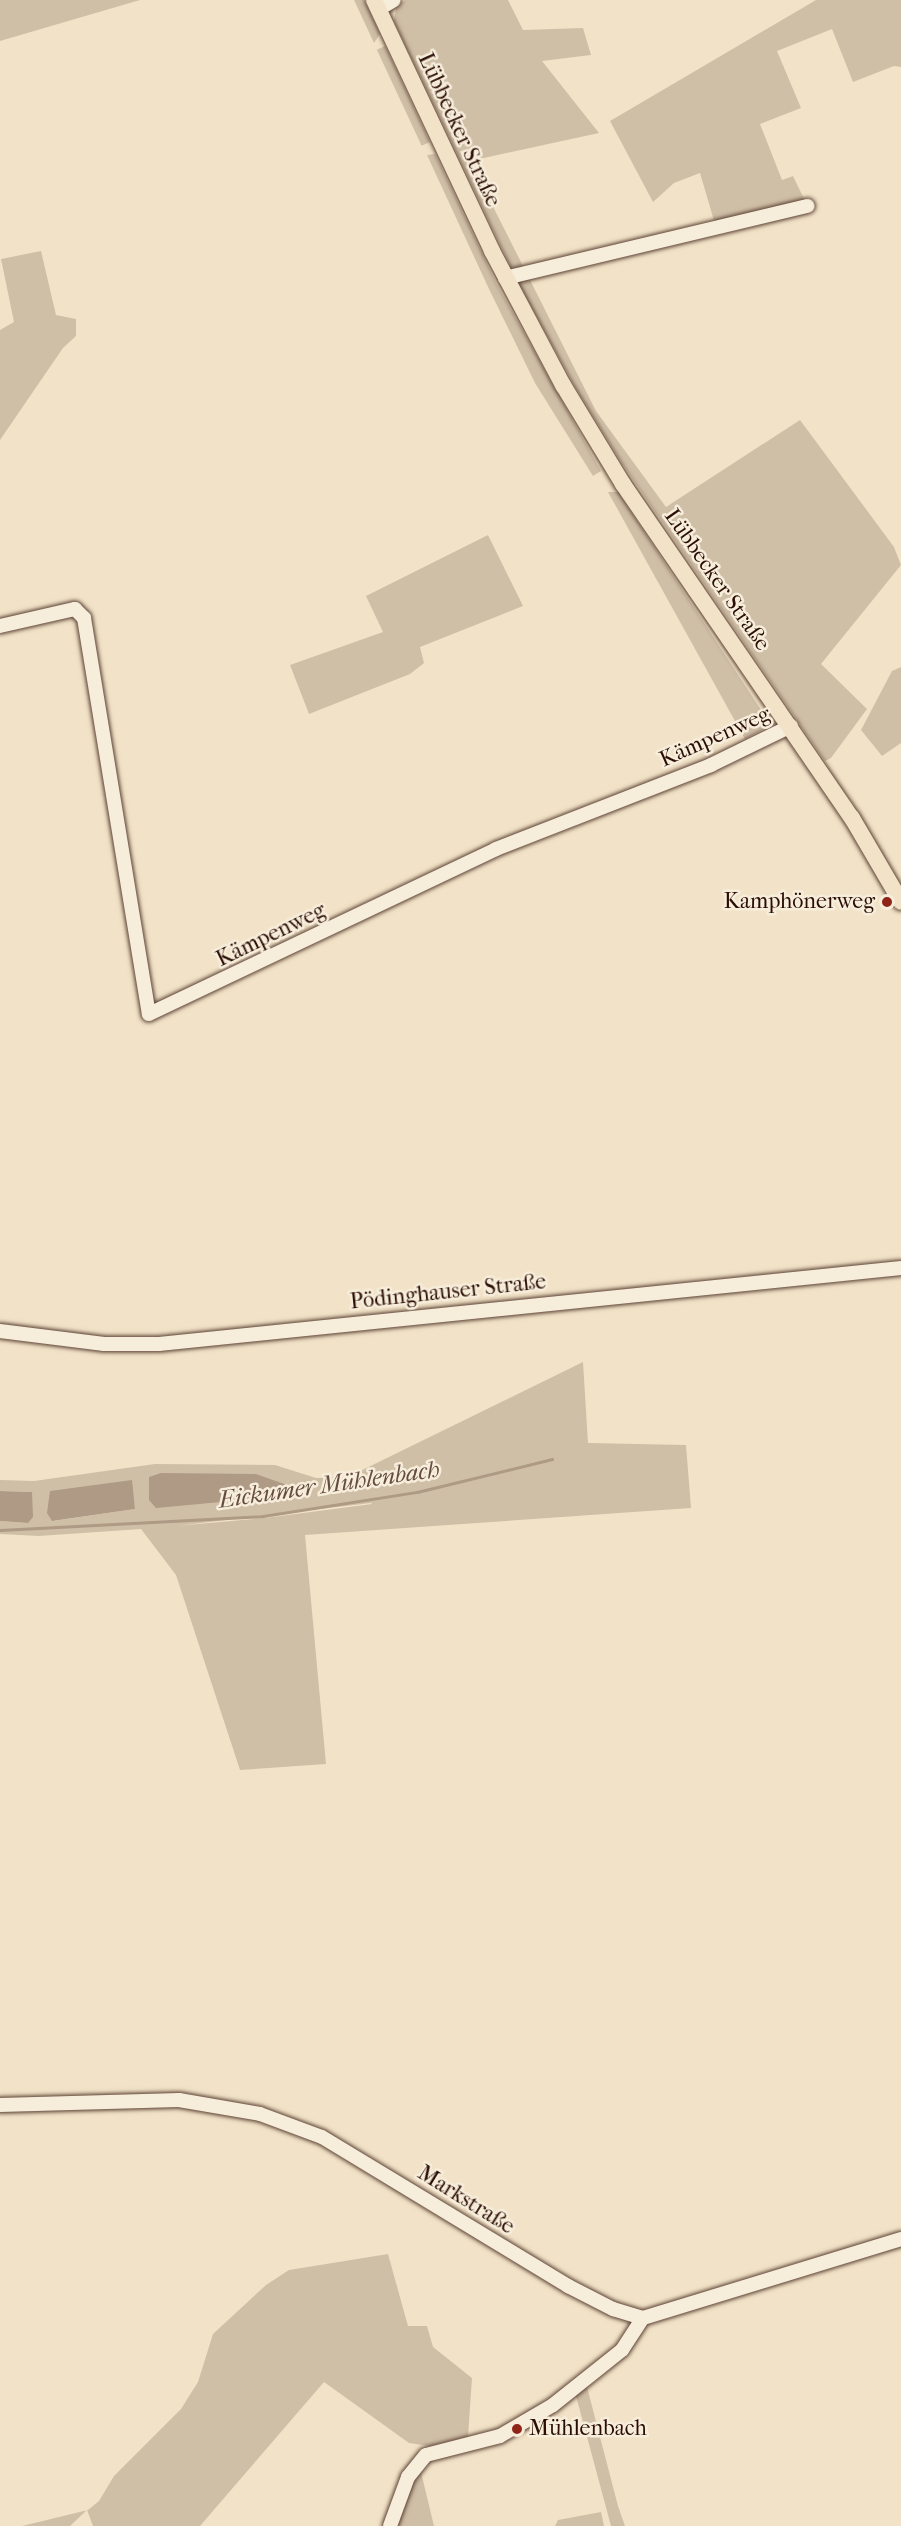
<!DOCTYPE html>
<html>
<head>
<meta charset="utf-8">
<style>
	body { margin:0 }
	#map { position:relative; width:901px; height:2526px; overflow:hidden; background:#f2e3c8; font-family:"IM FELL French Canon",serif }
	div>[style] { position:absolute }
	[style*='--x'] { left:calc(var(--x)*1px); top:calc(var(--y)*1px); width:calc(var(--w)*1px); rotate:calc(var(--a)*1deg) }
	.green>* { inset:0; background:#d0bfa7; transform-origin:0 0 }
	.water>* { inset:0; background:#ae9a85 }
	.stream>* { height:3px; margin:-1.5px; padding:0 1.5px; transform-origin:1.5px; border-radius:1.5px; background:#ae9a85 }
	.roads { filter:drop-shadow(0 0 2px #5c4234) drop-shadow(0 0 2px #5c4234) }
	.minor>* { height:14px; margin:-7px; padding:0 7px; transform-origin:7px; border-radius:7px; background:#f7eddb }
	.major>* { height:16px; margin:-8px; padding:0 8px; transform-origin:8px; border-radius:8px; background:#f2e3c8 }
	.dots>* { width:16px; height:16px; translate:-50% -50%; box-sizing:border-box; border:3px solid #f7eddb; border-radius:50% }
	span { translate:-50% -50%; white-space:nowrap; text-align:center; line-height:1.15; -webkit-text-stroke:5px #f7eddb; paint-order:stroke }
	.street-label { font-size:22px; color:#2a0d03 }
	.poi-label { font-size:22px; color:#2a0d03 }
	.right { translate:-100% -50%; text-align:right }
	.left { translate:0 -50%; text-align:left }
	.water-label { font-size:24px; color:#654c3e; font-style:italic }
</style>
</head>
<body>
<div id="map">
	<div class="green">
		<i style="clip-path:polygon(0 0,140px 0,0 41px)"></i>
		<i style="clip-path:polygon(354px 0,364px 0,380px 34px,374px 43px)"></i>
		<i style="clip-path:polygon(405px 0,508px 0,523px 30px,583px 28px,591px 55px,542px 61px,599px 133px,470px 161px,525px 270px,511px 267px,394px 21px,396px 7px)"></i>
		<i style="clip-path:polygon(816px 0,901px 0,901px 67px,894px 66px,853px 82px,832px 29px,777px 51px,801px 108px,760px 124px,782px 180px,793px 176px,806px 203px,715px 224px,700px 173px,674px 183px,653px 202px,610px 121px)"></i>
		<i style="left:385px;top:46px;width:106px;height:9px;rotate:65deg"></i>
		<i style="clip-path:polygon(435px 154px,496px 283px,601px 471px,593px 476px,535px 383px,489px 289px,427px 155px)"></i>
		<i style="clip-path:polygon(41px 251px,56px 315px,76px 319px,76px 336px,63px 348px,0 440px,0 330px,14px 322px,1px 259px)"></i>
		<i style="clip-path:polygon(528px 276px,596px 411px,666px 507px,800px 420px,894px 547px,901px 565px,821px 664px,867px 709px,831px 758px,825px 761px,622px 463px,576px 388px,520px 286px,520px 281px)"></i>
		<i style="clip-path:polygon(608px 492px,618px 492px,771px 725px,745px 739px)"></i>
		<i style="clip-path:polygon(488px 535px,523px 606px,420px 647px,424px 663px,410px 674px,309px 714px,290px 665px,383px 632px,366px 596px)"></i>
		<i style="clip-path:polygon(901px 667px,901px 743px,882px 756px,861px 730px,892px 671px)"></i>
		<i style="clip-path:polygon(evenodd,583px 1362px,588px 1443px,686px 1445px,691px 1508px,305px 1535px,326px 1764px,240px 1770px,176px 1575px,141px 1529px,39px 1536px,0 1534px,0 1521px,27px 1523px,32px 1492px,0 1491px,0 1480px,34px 1481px,155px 1464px,275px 1465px,316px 1478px,348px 1477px,583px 1362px,131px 1480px,135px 1509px,53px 1521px,131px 1480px,583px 1362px,372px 1504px,265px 1518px,176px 1526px,371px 1503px,372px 1504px)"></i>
		<i style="clip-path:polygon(388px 2254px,408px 2326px,427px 2326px,433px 2347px,472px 2378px,468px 2437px,430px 2446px,409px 2443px,324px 2382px,200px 2526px,93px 2526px,87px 2510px,70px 2526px,22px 2526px,88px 2510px,99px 2501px,114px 2476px,181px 2409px,198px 2382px,213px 2334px,266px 2285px,289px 2270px)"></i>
		<i style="clip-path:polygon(587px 2387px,618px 2506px,625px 2526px,611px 2526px,576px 2396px)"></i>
		<i style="clip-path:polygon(420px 2468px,434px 2526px,394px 2526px,399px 2513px)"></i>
		<i style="clip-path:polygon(601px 2512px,604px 2526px,555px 2526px,558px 2520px)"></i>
	</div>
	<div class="water">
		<i style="clip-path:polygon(161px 1473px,256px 1474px,287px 1485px,276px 1497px,156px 1508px,149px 1500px,149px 1477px)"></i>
		<i style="clip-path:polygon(132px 1480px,135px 1509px,52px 1521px,47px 1513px,50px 1491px)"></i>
		<i style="clip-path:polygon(0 1491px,32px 1492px,33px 1517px,28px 1523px,0 1521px)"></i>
	</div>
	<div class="stream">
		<i style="--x:0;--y:1530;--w:263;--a:-3"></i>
		<i style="--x:263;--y:1516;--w:156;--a:-8.9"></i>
		<i style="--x:417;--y:1492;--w:139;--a:-13.7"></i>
	</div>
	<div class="roads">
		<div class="minor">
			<i style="--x:379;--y:9;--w:17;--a:-31"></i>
			<i style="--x:505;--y:278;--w:311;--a:-13.4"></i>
			<i style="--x:0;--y:626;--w:77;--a:-12.8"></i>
			<i style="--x:75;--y:609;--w:13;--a:45"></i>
			<i style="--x:84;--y:618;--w:401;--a:80.7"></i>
			<i style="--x:149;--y:1014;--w:384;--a:-25.4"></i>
			<i style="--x:496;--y:849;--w:231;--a:-21.3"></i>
			<i style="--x:711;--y:765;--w:89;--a:-26"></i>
			<i style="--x:0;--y:1331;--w:105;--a:7.1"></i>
			<i style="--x:104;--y:1344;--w:55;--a:0"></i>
			<i style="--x:159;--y:1344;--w:746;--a:-5.85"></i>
			<i style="--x:0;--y:2105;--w:179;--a:-1.6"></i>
			<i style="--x:179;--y:2100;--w:82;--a:9.8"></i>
			<i style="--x:260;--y:2114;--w:66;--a:20.4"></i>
			<i style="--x:322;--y:2137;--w:288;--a:31.2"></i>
			<i style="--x:568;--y:2286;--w:51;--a:27.1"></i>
			<i style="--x:613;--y:2309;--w:31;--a:17"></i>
			<i style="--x:643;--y:2318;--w:270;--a:-17"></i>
			<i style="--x:390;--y:2526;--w:52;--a:-69.8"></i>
			<i style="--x:408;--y:2477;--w:28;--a:-51"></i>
			<i style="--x:426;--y:2455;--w:76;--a:-14.4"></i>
			<i style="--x:500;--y:2436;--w:61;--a:-30.3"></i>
			<i style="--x:553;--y:2405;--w:88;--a:-38.6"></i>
			<i style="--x:622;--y:2350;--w:38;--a:-57"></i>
		</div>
		<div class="major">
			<i style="--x:374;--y:0;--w:277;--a:64.8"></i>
			<i style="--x:492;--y:251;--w:152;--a:62.1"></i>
			<i style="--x:563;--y:385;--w:116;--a:58.8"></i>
			<i style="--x:623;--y:484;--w:405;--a:55.6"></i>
			<i style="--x:852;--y:818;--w:97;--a:59.7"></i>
		</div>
	</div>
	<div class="dots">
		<i style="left:887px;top:902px;background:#8f2418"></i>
		<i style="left:517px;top:2429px;background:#8f2418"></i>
	</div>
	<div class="street-label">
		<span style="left:459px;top:130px;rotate:65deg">Lübbecker Straße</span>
		<span style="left:717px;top:580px;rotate:55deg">Lübbecker Straße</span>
		<span style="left:715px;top:737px;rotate:-24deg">Kämpenweg</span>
		<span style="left:271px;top:935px;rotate:-26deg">Kämpenweg</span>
		<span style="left:448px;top:1292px;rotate:-6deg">Pödinghauser Straße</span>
		<span style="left:466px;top:2200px;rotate:32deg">Markstraße</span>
	</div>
	<div class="poi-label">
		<span class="right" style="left:875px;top:902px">Kamphönerweg</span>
		<span class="left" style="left:529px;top:2429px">Mühlenbach</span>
	</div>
	<div class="water-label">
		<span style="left:329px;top:1485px;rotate:-8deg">Eickumer Mühlenbach</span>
	</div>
</div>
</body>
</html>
